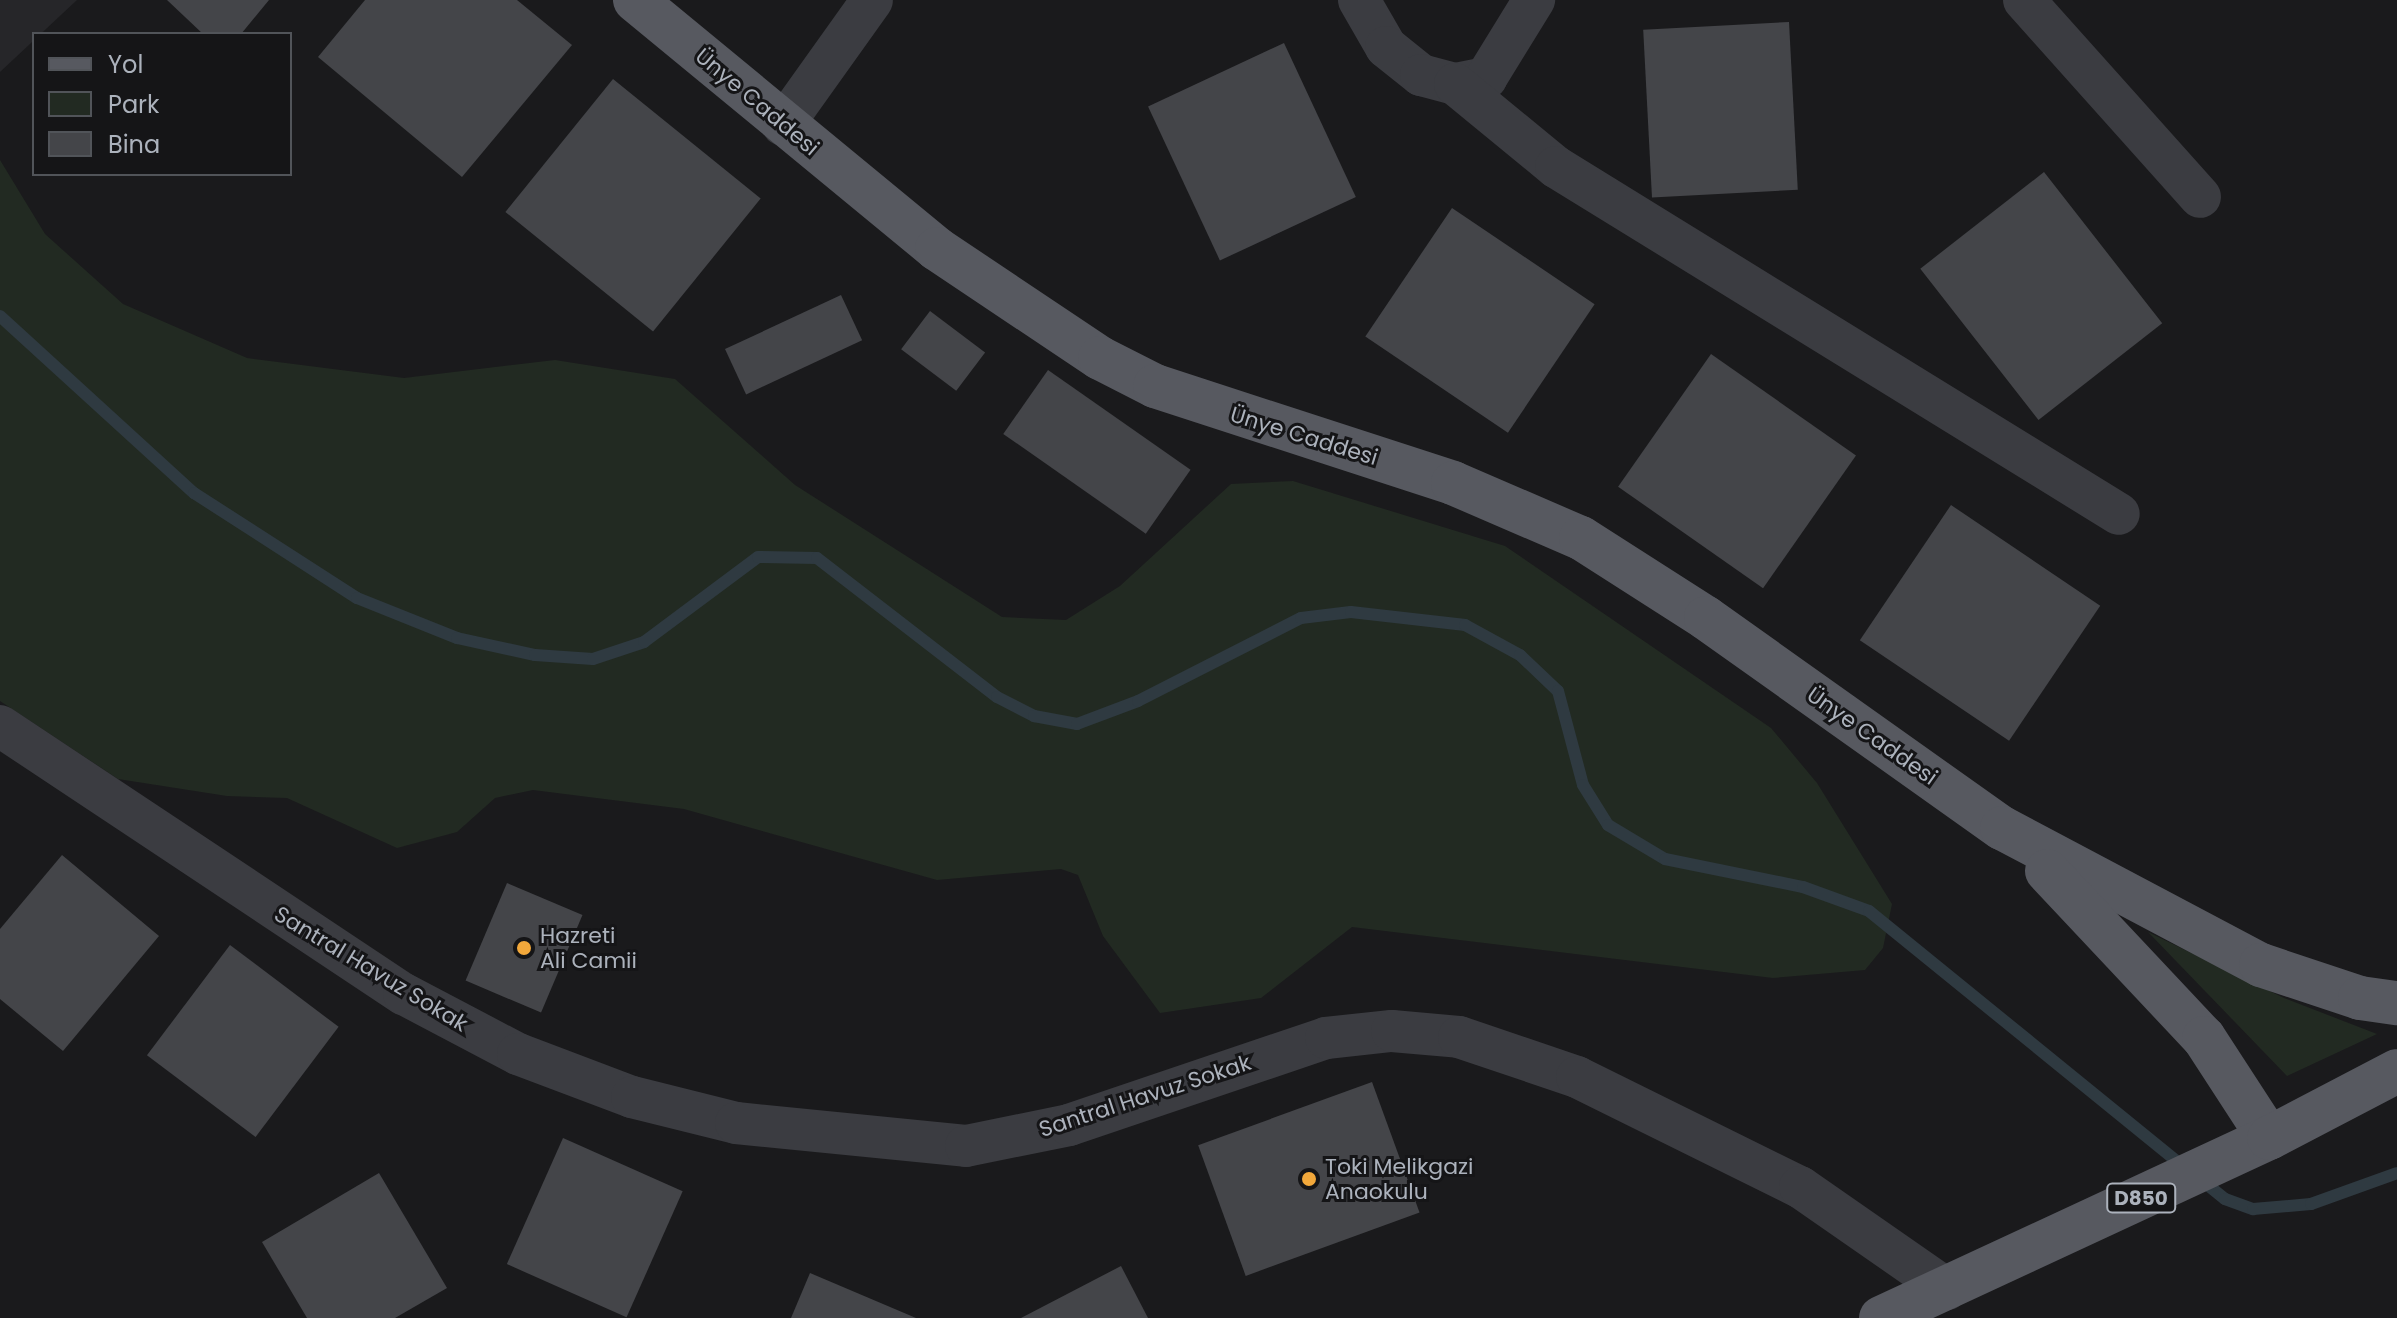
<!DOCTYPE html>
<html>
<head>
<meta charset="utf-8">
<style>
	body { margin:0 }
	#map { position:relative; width:2397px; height:1318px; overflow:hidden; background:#1a1a1c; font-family:Poppins,sans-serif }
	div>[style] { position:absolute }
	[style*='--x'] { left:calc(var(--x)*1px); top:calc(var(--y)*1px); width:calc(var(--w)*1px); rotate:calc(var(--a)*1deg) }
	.built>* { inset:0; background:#262629 }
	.green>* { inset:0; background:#222a22 }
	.stream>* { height:12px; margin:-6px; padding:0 6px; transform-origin:6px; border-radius:6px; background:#2f3a41 }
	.building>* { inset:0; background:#444549; transform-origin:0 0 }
	.minor>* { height:42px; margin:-21px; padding:0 21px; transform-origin:21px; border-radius:21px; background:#3b3c41 }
	.major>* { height:44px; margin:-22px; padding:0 22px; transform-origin:22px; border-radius:22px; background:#575960 }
	.dots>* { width:22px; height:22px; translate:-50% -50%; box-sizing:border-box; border:4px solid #151517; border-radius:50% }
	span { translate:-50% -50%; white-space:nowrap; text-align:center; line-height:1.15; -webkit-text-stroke:6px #151517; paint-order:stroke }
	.shield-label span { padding:2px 6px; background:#151517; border:2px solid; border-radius:6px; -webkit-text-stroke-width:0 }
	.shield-label { font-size:20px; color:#acb2bc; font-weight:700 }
	.street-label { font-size:22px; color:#acb2bc }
	.poi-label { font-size:22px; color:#acb2bc }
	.left { translate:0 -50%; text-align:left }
	.legend { position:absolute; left:32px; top:32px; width:260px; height:144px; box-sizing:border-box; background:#151517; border:2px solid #515459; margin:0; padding:10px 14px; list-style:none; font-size:24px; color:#acb2bc }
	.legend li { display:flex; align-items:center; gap:16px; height:40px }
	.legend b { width:40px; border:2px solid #515459 }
</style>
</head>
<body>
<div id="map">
	<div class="built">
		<i style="clip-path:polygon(0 0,77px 0,0 72px)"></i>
	</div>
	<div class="green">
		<i style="clip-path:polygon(0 160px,45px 234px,123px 304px,247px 358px,404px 378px,555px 360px,675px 379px,795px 485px,1002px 617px,1066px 620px,1120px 586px,1231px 484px,1293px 481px,1505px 546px,1771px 728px,1817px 783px,1892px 904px,1883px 948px,1865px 970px,1773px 978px,1352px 927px,1261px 998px,1160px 1013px,1103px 936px,1078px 875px,1061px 869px,937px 880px,684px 809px,533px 790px,495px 798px,457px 832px,397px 848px,287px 798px,227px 796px,118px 779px,0 701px)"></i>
		<i style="clip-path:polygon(2148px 932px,2284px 998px,2377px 1034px,2287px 1076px)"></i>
	</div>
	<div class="stream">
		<i style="--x:0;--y:316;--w:263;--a:42.4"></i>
		<i style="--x:194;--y:493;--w:194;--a:32.8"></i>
		<i style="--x:357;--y:598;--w:108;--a:21.8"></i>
		<i style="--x:457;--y:638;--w:80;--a:12.3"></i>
		<i style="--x:535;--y:655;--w:58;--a:3.9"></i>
		<i style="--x:593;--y:659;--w:54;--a:-18.4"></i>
		<i style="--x:644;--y:642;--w:142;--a:-36.7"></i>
		<i style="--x:758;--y:557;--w:59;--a:1"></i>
		<i style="--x:817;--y:558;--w:227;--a:37.7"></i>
		<i style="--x:997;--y:697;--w:42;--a:27.2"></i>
		<i style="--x:1034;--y:716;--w:44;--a:10.5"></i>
		<i style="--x:1077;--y:724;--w:65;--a:-20.7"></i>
		<i style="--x:1138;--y:701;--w:183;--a:-27"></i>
		<i style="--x:1301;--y:618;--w:50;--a:-6.8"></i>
		<i style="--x:1351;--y:612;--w:115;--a:6.5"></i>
		<i style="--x:1465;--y:625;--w:63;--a:28.6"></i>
		<i style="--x:1520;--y:655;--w:52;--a:43.5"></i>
		<i style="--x:1558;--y:691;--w:97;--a:75.1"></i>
		<i style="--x:1583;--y:785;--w:47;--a:58"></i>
		<i style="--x:1608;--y:825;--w:66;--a:30.8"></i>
		<i style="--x:1665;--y:859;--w:141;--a:11.5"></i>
		<i style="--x:1803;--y:887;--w:70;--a:20"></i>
		<i style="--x:1869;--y:911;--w:406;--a:39.1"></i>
		<i style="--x:2199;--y:1178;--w:33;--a:39"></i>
		<i style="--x:2225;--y:1199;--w:30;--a:20"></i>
		<i style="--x:2253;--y:1209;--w:58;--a:-4.9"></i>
		<i style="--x:2311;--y:1204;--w:91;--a:-19.8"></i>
	</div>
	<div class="building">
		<i style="clip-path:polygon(167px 0,269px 0,241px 34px,203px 34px)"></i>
		<i style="clip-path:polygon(365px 0,517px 0,572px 45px,462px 177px,318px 57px)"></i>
		<i style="left:1789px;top:22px;width:168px;height:146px;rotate:87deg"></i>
		<i style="left:1284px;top:43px;width:170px;height:150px;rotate:65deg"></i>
		<i style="left:613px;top:79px;width:190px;height:171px;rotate:39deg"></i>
		<i style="left:2044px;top:172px;width:192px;height:157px;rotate:52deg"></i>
		<i style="left:1452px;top:208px;width:172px;height:155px;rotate:34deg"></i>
		<i style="left:841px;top:295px;width:50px;height:128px;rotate:65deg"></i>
		<i style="left:930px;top:311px;width:69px;height:48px;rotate:37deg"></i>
		<i style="left:1711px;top:354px;width:177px;height:162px;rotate:35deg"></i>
		<i style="left:1048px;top:370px;width:174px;height:78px;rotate:35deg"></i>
		<i style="left:1951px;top:505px;width:180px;height:163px;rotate:34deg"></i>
		<i style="clip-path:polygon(62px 855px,159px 936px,63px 1051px,0 999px,0 929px)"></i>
		<i style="left:507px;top:883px;width:82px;height:106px;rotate:23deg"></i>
		<i style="left:230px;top:945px;width:136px;height:138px;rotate:37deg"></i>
		<i style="left:1372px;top:1082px;width:139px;height:185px;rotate:70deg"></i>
		<i style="left:563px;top:1138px;width:131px;height:138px;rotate:24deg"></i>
		<i style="clip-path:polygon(379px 1173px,447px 1288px,395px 1318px,307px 1318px,262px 1242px)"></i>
		<i style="clip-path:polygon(1121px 1266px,1148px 1318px,1021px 1318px)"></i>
		<i style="clip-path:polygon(810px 1273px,916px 1318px,791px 1318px)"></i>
	</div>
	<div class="minor">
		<i style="--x:1359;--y:0;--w:54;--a:60.1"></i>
		<i style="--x:1386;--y:47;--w:45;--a:38.7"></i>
		<i style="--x:1421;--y:75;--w:35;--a:15"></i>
		<i style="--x:1455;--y:84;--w:32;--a:-11"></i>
		<i style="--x:1486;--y:78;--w:92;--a:-58.4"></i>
		<i style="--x:2024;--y:0;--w:264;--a:48.2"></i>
		<i style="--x:1455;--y:84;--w:131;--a:39.4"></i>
		<i style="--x:1556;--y:167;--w:661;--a:31.65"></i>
		<i style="--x:783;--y:125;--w:153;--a:-54.5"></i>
		<i style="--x:0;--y:726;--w:485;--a:33.6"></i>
		<i style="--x:404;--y:994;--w:129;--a:27.8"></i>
		<i style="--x:518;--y:1054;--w:122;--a:20.7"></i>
		<i style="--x:632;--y:1097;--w:107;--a:14"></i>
		<i style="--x:736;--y:1123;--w:231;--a:5.7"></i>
		<i style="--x:966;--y:1146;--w:105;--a:-11.5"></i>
		<i style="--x:1069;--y:1125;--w:271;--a:-18.7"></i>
		<i style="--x:1326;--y:1038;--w:66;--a:-6.1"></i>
		<i style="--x:1392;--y:1031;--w:67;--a:5.1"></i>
		<i style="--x:1459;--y:1037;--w:125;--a:18.7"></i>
		<i style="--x:1577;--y:1077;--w:249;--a:26.3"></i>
		<i style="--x:1800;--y:1187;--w:179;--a:34.8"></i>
	</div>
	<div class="major">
		<i style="--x:635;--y:0;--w:391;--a:39.5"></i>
		<i style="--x:937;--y:249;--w:196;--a:33.8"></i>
		<i style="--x:1100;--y:358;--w:62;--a:27"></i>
		<i style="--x:1155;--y:386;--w:313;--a:18"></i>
		<i style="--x:1453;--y:483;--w:139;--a:23.3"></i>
		<i style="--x:1581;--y:538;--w:148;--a:32.6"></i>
		<i style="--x:1706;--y:618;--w:363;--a:35.4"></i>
		<i style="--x:2002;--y:828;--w:293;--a:27.9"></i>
		<i style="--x:2261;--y:965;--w:104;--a:18.4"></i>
		<i style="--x:2360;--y:998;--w:37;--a:8"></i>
		<i style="--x:2047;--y:871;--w:229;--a:46.8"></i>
		<i style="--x:2204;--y:1038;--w:119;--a:57"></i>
		<i style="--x:1881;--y:1318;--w:428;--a:-24.9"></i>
		<i style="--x:2269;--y:1138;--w:144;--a:-27.6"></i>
	</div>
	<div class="dots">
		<i style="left:524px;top:948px;background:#f2a83b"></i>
		<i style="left:1309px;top:1179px;background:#f2a83b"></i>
	</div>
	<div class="shield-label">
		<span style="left:2141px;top:1198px">D850</span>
	</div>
	<div class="street-label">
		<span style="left:757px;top:102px;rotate:40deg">Ünye Caddesi</span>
		<span style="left:1304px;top:436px;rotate:17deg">Ünye Caddesi</span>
		<span style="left:1872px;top:736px;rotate:35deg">Ünye Caddesi</span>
		<span style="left:371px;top:969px;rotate:31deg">Santral Havuz Sokak</span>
		<span style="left:1145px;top:1096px;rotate:-18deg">Santral Havuz Sokak</span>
	</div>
	<div class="poi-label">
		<span class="left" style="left:540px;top:948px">Hazreti<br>Ali Camii</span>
		<span class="left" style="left:1325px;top:1179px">Toki Melikgazi<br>Anaokulu</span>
	</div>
	<ul class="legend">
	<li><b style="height:10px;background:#575960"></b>Yol</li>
	<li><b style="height:22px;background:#222a22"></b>Park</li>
	<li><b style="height:22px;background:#444549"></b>Bina</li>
	</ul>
</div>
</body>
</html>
